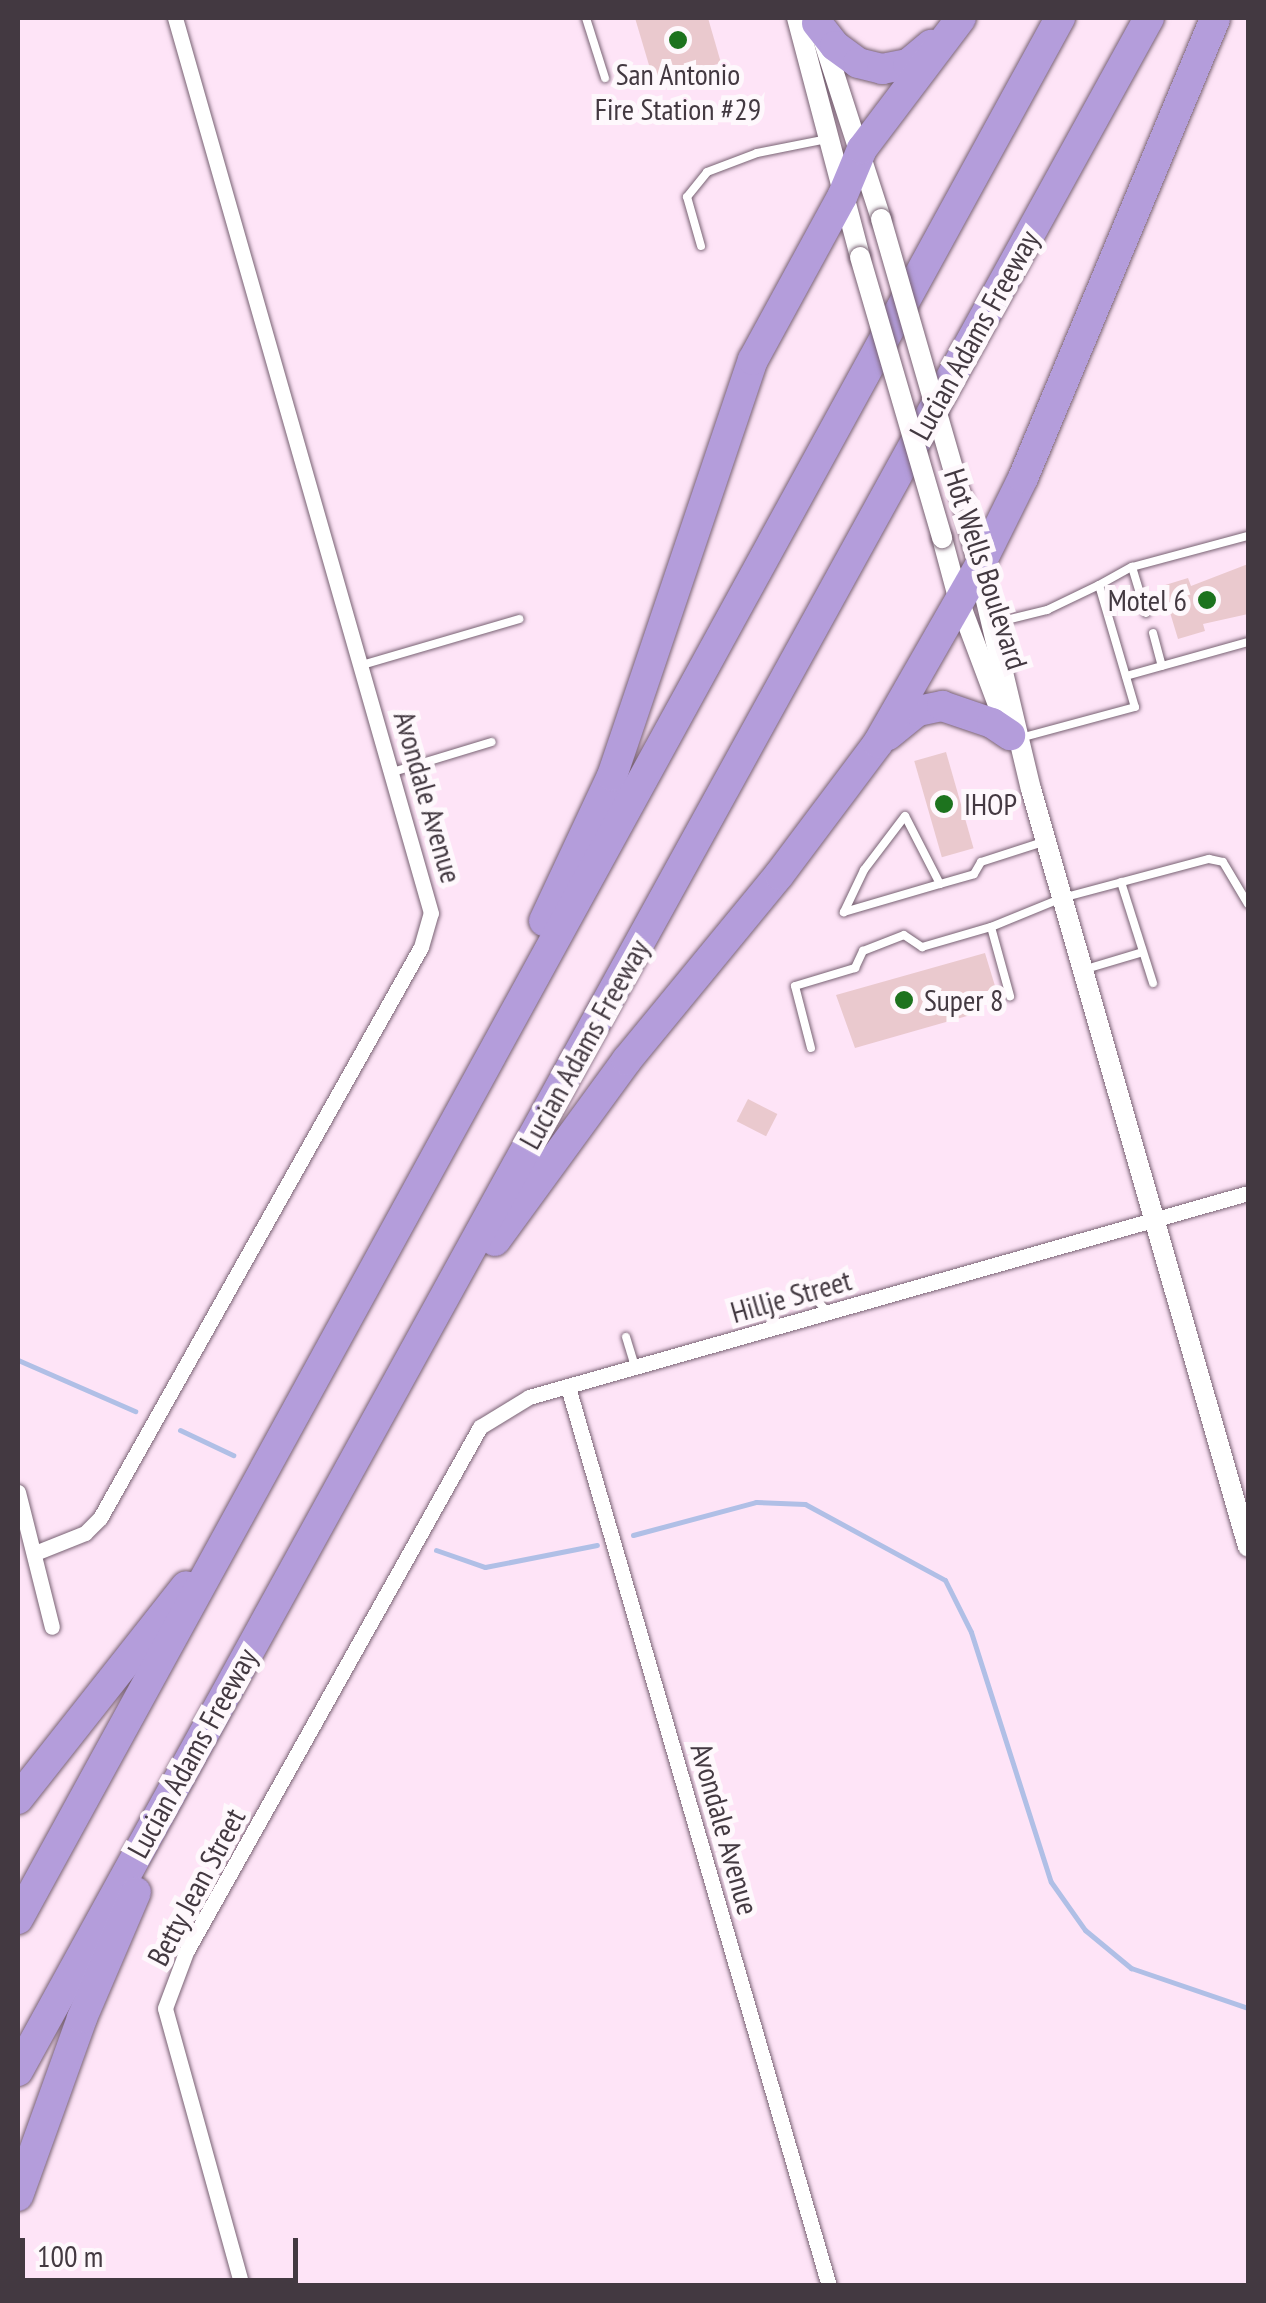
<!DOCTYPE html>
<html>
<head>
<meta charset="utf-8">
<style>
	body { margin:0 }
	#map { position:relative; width:1266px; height:2303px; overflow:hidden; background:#fee4f7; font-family:"PT Sans Narrow",sans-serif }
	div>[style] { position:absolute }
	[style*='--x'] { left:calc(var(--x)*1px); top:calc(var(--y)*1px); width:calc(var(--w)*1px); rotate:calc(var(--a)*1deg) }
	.stream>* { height:5px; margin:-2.5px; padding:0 2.5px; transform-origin:2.5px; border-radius:2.5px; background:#b0bfe6 }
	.building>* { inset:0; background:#eac9ce; transform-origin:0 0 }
	.roads { filter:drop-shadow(0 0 2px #786273) drop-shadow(0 0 2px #786273) }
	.service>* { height:8px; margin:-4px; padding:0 4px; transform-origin:4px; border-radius:4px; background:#fff }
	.minor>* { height:15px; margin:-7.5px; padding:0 7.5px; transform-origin:7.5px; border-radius:7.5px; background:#fff }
	.tertiary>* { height:20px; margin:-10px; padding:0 10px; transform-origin:10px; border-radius:10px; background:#fff }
	.motorway>* { height:30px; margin:-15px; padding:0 15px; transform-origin:15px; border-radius:15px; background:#b49ddb }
	.bridges { filter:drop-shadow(0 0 2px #786273) drop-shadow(0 0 2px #786273) }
	.tertiary-bridge>* { height:20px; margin:-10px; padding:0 10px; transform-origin:10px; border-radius:10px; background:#fff }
	.dots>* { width:28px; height:28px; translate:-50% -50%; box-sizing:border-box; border:5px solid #fef8fc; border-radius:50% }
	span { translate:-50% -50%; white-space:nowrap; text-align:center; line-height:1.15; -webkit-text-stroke:10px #fef8fc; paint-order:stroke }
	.poi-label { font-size:30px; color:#433941 }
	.right { translate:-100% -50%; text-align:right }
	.left { translate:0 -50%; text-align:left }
	.street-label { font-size:30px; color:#433941 }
	.frame { position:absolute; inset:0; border:20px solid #433941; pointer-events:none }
	.scale { position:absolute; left:20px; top:2238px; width:278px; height:45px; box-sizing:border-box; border:5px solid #433941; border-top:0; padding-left:12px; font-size:30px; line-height:35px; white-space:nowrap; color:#433941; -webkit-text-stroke:8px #fef8fc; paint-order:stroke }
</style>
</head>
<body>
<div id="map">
	<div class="stream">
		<i style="--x:18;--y:1360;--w:128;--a:23.6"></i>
		<i style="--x:180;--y:1430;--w:59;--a:25.3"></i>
		<i style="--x:633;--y:1535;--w:127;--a:-15"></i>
		<i style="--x:756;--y:1502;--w:49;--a:2.3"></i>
		<i style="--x:805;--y:1504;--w:159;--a:28.5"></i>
		<i style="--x:945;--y:1580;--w:58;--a:63.4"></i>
		<i style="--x:971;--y:1632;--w:262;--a:72.3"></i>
		<i style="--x:1051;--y:1882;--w:59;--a:54.7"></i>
		<i style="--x:1085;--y:1930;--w:60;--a:39.6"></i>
		<i style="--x:1131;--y:1968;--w:124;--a:18.9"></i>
		<i style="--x:436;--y:1550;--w:52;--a:19.1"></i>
		<i style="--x:485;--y:1567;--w:114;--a:-11.1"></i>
	</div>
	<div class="building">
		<i style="clip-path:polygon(635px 18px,708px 18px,721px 63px,654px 82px)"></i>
		<i style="clip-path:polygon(1248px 564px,1248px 614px,1203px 624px,1205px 631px,1178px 639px,1162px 586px,1188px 578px,1191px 586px)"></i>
		<i style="left:946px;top:752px;width:100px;height:33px;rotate:74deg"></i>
		<i style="clip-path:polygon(985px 953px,995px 986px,983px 994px,985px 1003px,975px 1006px,969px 996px,974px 1014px,855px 1048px,836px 995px)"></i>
		<i style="left:748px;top:1099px;width:33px;height:25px;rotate:27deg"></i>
	</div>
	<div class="roads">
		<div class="service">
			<i style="--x:586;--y:18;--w:63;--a:72.4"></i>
			<i style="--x:701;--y:246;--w:51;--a:-105.9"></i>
			<i style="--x:687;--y:197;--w:32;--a:-51"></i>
			<i style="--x:707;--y:172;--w:53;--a:-20.8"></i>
			<i style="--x:757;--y:153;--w:71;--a:-11.3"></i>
			<i style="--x:1132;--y:567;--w:48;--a:73.1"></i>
			<i style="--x:1099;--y:585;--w:38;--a:-29"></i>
			<i style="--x:1132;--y:567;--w:120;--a:-15"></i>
			<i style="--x:994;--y:623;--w:55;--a:-13.8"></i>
			<i style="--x:1047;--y:610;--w:58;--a:-25.7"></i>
			<i style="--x:1099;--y:585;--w:127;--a:73.6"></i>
			<i style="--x:1135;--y:707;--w:119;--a:164.9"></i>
			<i style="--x:1153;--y:633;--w:34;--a:75"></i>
			<i style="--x:362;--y:665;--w:164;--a:-16.3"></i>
			<i style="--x:1126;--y:676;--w:127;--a:-15.6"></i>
			<i style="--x:393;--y:772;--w:103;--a:-16.9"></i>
			<i style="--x:1121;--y:882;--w:106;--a:72.4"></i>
			<i style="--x:940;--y:884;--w:76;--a:-117.2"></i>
			<i style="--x:905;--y:816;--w:68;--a:127.2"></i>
			<i style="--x:864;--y:870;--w:47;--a:115.5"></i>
			<i style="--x:844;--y:912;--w:100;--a:-16.3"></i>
			<i style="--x:940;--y:884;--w:35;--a:-16"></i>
			<i style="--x:974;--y:874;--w:14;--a:-60"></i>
			<i style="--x:981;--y:862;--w:68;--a:-17.9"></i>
			<i style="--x:991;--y:927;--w:72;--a:74.6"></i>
			<i style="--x:1086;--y:969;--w:59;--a:-16.6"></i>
			<i style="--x:811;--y:1048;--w:64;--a:-104.5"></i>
			<i style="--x:795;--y:986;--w:63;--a:-16.7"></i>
			<i style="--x:855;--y:968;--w:19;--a:-65"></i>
			<i style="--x:863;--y:951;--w:44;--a:-21.3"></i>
			<i style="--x:904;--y:935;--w:22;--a:34"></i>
			<i style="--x:922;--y:947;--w:72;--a:-16.2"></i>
			<i style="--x:991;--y:927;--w:77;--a:-22.2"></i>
			<i style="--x:1062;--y:898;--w:152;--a:-14.9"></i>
			<i style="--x:1209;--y:859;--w:14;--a:12"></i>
			<i style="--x:1223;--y:862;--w:49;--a:59.2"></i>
			<i style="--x:805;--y:1287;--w:36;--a:48"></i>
			<i style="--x:626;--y:1337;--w:30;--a:73"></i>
		</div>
		<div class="minor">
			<i style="--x:568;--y:1387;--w:936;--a:73.81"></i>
			<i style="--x:18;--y:1492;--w:139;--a:75.9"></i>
			<i style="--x:35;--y:1553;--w:54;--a:-21.8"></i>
			<i style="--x:85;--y:1533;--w:21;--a:-45"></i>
			<i style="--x:100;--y:1518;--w:655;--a:-60.66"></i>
			<i style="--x:421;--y:947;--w:35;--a:-74"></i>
			<i style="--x:431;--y:913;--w:931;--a:-105.96"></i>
			<i style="--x:242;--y:2286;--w:288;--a:-105.5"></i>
			<i style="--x:165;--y:2008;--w:60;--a:-69.4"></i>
			<i style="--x:186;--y:1952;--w:602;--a:-60.75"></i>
			<i style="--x:480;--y:1427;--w:57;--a:-31.5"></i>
			<i style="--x:529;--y:1397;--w:747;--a:-15.84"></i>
		</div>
		<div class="tertiary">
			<i style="--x:797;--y:18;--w:247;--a:75.2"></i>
			<i style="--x:822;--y:36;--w:192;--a:72.1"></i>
			<i style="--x:962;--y:500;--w:297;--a:76.6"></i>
			<i style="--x:1031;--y:789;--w:788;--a:74.02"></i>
			<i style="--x:942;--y:538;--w:65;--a:74.9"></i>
			<i style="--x:959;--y:601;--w:134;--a:69.4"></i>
		</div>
		<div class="motorway">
			<i style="--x:817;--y:23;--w:29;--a:52"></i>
			<i style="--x:835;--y:46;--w:29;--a:36"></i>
			<i style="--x:858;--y:63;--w:25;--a:14"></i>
			<i style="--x:882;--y:69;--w:26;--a:-11"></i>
			<i style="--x:908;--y:64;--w:30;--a:-40"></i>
			<i style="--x:888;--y:735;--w:38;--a:-39"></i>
			<i style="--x:918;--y:711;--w:25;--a:-12"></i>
			<i style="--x:942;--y:706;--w:53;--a:18.8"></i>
			<i style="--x:992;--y:723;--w:22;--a:34"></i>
			<i style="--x:544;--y:921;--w:160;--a:-64.9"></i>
			<i style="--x:612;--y:776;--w:439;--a:-71.3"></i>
			<i style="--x:753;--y:360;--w:186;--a:-61.4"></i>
			<i style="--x:842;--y:197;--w:52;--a:-67.4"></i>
			<i style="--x:862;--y:149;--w:164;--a:-52.9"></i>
			<i style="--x:495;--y:1241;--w:224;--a:-53.9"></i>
			<i style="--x:627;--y:1060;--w:239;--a:-50.6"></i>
			<i style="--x:779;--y:875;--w:165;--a:-53.1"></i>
			<i style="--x:878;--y:743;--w:207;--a:-60.2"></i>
			<i style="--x:981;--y:563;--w:95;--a:-63.7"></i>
			<i style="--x:1023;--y:478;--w:498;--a:-67.3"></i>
			<i style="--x:18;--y:1799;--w:271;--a:-51.7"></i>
			<i style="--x:18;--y:1919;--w:2168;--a:-61.27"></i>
			<i style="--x:18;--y:2071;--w:2344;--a:-61.15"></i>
			<i style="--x:18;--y:2196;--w:189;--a:-70.2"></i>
			<i style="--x:82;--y:2018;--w:137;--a:-66.8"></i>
		</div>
	</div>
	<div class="bridges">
		<div class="tertiary-bridge">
			<i style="--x:881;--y:219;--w:292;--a:73.9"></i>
			<i style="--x:860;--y:257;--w:293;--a:73.7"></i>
		</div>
	</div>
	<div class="dots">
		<i style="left:678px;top:40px;background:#1d731e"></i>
		<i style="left:1207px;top:600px;background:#1d731e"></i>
		<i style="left:944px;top:804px;background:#1d731e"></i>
		<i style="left:904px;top:1000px;background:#1d731e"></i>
	</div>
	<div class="poi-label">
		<span style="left:678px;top:91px">San Antonio<br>Fire Station #29</span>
		<span class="right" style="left:1187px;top:600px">Motel 6</span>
		<span class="left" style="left:964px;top:804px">IHOP</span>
		<span class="left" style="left:924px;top:1000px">Super 8</span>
	</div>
	<div class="street-label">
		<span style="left:974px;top:335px;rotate:-61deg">Lucian Adams Freeway</span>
		<span style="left:986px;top:569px;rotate:72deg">Hot Wells Boulevard</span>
		<span style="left:428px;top:797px;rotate:74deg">Avondale Avenue</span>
		<span style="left:584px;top:1044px;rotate:-61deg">Lucian Adams Freeway</span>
		<span style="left:791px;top:1296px;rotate:-16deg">Hillje Street</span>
		<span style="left:192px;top:1753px;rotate:-61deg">Lucian Adams Freeway</span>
		<span style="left:725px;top:1829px;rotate:74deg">Avondale Avenue</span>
		<span style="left:196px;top:1887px;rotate:-62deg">Betty Jean Street</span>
	</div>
	<div class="frame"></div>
	<div class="scale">100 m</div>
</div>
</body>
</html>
